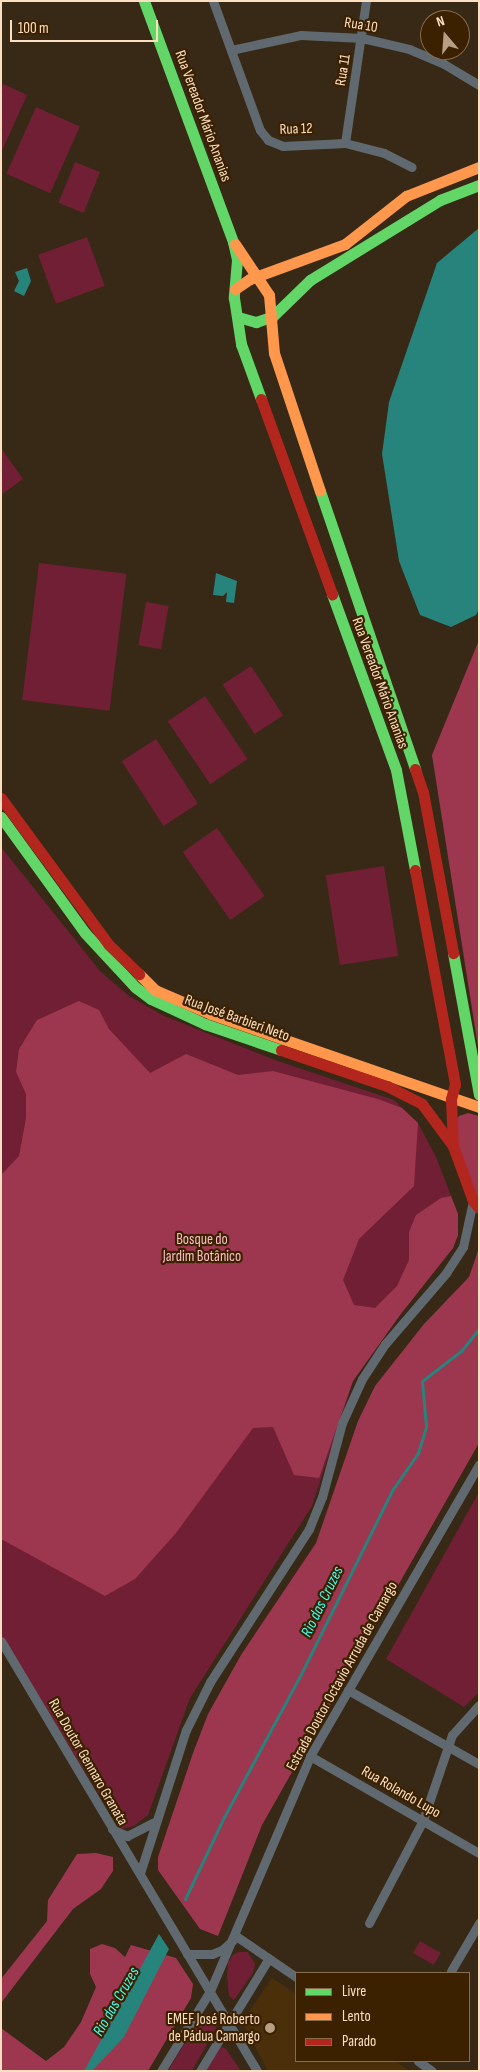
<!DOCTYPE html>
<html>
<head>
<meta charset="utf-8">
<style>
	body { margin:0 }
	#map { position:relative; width:480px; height:2072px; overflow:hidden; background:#372916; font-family:"Sofia Sans Condensed",sans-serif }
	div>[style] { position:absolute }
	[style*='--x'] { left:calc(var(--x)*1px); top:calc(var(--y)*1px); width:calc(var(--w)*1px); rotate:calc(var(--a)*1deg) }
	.built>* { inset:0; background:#4b2f0b }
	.green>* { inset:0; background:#711f34; transform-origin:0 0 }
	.forest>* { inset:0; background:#9d364f }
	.water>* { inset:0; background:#27847c }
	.stream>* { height:3px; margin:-1.5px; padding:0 1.5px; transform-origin:1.5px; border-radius:1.5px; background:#27847c }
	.street>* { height:9px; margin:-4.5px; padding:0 4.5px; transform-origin:4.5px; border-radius:4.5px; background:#5f696f }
	.fast>* { height:11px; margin:-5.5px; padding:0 5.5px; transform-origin:5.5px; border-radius:5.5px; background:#63d668 }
	.slow>* { height:11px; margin:-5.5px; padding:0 5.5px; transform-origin:5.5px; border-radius:5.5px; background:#ff974d }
	.jam>* { height:11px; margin:-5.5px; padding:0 5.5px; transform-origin:5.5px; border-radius:5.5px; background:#b3261e }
	.dots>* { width:14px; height:14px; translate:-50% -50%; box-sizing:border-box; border:2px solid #3b2100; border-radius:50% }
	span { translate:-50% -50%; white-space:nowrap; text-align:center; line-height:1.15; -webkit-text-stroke:4.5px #3b2100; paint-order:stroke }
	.street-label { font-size:15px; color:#fcdfc1 }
	.park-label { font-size:15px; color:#febfc9 }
	.poi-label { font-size:15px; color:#fcdfc1 }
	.right { translate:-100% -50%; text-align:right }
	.water-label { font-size:16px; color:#3ffff2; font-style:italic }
	.frame { position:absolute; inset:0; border:2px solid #fcdfc1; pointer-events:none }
	.legend { position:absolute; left:295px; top:1972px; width:175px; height:90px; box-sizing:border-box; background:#3b2100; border:1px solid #886d4d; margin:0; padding:6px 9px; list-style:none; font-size:15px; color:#fcdfc1 }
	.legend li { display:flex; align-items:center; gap:10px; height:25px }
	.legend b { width:25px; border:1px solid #886d4d }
	.north { position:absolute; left:420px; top:10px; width:50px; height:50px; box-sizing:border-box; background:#3b2100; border:1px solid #886d4d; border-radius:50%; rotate:342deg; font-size:14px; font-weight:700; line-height:20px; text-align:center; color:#fcdfc1 }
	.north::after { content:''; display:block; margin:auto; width:18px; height:22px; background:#b79f85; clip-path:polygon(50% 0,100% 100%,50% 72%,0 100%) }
	.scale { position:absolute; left:10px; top:20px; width:148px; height:22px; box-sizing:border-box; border:2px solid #fcdfc1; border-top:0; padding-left:6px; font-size:15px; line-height:18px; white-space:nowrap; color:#fcdfc1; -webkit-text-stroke:4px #3b2100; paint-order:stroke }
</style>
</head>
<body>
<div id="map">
	<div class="built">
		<i style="clip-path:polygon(272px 1978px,296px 1994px,296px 2061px,395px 2061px,410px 2071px,268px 2071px,242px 2022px)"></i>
	</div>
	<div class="green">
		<i style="clip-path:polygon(1px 83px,27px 95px,1px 153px)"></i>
		<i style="left:36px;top:107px;width:48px;height:73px;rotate:24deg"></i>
		<i style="left:75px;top:162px;width:27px;height:44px;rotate:22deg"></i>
		<i style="left:87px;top:237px;width:52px;height:52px;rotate:70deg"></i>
		<i style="clip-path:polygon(1px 448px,23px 479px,1px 495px)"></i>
		<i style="left:39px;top:563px;width:88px;height:138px;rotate:7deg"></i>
		<i style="left:146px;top:602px;width:23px;height:44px;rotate:10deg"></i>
		<i style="left:251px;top:666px;width:59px;height:34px;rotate:57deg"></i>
		<i style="left:205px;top:696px;width:76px;height:45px;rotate:56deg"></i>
		<i style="left:156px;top:739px;width:77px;height:41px;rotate:57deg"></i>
		<i style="left:217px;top:828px;width:83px;height:42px;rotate:55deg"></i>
		<i style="clip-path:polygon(1px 847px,100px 971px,129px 996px,164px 1016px,275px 1060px,394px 1100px,418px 1123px,436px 1157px,458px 1214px,458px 1235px,453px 1248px,400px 1315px,353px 1381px,312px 1506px,190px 1698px,148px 1815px,134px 1826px,121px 1829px,1px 1636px)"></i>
		<i style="left:384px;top:866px;width:91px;height:59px;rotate:81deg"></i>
		<i style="clip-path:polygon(479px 1492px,479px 1692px,464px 1707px,386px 1659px)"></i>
		<i style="left:420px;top:1941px;width:24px;height:14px;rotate:30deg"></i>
		<i style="clip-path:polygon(239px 1952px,248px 1952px,255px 1964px,253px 1973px,234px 2000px,229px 1996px,227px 1975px,228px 1963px,233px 1955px)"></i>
		<i style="clip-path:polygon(207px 2013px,216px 2016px,218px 2024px,192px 2071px,168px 2071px,201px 2016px)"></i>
		<i style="clip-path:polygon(222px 2047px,226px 2049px,241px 2071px,205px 2071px,218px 2049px)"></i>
	</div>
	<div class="forest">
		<i style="clip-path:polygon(479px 640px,479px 1053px,432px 755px)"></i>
		<i style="clip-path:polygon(79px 1001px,99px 1010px,109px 1029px,150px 1073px,186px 1054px,238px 1075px,273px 1071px,378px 1099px,402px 1108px,418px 1123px,414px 1186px,359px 1239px,343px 1280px,354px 1305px,375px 1308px,397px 1286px,409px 1260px,409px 1232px,416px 1215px,441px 1198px,451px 1196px,458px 1214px,458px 1235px,453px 1248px,400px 1315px,353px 1381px,319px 1478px,294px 1475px,273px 1427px,253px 1428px,176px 1533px,135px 1579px,105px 1596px,1px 1539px,1px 1175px,19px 1156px,26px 1118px,26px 1094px,16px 1072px,19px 1049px,37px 1020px)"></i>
		<i style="clip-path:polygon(468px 1113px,479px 1116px,479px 1203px,467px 1184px,454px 1125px,459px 1116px)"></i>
		<i style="clip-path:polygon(479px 1248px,479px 1443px,262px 1825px,218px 1936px,200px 1929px,158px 1870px,158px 1857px,193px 1753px,208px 1714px,241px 1655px,316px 1543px,358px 1421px,375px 1386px,424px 1324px,469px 1277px)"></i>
		<i style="clip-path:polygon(96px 1853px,113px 1857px,113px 1871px,101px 1889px,73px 1909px,1px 2003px,1px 1979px,47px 1921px,48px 1900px,77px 1854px)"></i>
		<i style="clip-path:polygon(102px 1944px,115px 1948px,125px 1957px,131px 1945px,176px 1958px,193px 1984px,191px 1998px,148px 2071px,1px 2071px,1px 2028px,46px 2061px,64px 2047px,81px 2022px,96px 1987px,90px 1974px,90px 1949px)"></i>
	</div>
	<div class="water">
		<i style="clip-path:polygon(479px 228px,479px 609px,476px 615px,451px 627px,420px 615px,399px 561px,382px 454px,389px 402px,437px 263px)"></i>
		<i style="clip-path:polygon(27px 268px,31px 281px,24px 296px,14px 291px,19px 281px,15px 272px)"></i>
		<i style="clip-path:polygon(216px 573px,237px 581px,234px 603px,226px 602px,227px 592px,223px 596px,213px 595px)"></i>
		<i style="clip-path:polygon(159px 1934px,169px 1949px,124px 2037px,92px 2071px,84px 2071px)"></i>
	</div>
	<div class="stream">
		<i style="--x:185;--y:1899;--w:91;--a:-64.6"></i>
		<i style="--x:224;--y:1817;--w:158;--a:-61.7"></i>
		<i style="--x:299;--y:1678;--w:211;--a:-63.6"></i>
		<i style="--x:393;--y:1489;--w:44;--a:-55.2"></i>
		<i style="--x:418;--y:1453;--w:28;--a:-73"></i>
		<i style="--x:426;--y:1426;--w:45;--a:-95.1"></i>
		<i style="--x:422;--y:1381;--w:49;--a:-37.6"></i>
		<i style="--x:461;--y:1351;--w:28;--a:-51"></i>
	</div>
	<div class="street">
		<i style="--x:213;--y:1;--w:137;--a:70"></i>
		<i style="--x:260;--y:130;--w:13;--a:51"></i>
		<i style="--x:268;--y:140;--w:16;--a:22"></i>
		<i style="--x:283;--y:146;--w:62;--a:-2.8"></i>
		<i style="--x:345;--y:143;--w:40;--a:14.4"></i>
		<i style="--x:384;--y:153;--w:31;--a:27"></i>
		<i style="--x:231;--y:50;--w:72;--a:-12.1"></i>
		<i style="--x:301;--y:35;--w:61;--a:2.8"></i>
		<i style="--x:362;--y:38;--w:48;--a:13.2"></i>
		<i style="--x:409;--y:49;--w:38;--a:23"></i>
		<i style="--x:444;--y:64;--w:41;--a:31"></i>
		<i style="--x:345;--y:143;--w:144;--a:-81.6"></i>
		<i style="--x:1;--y:1641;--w:500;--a:59.23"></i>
		<i style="--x:348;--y:1690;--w:150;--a:29.5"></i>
		<i style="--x:310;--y:1756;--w:195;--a:29.9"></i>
		<i style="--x:112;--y:1829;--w:17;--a:25"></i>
		<i style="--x:127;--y:1836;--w:30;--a:-27"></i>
		<i style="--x:140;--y:1873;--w:150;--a:-72.2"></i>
		<i style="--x:186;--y:1730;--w:54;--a:-63.4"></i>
		<i style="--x:210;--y:1682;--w:182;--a:-57.1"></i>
		<i style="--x:309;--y:1529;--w:35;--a:-68"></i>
		<i style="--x:322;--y:1497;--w:77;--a:-74.9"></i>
		<i style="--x:342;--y:1423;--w:48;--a:-65.6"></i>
		<i style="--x:362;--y:1379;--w:42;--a:-56.7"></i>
		<i style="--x:385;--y:1344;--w:94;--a:-49.3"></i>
		<i style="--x:446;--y:1273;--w:31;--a:-57"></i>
		<i style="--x:463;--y:1247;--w:47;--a:-77.7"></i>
		<i style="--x:369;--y:1923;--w:116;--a:-62.3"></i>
		<i style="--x:423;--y:1820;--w:90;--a:-71.2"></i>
		<i style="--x:452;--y:1735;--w:40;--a:-48"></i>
		<i style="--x:236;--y:1936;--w:73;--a:34.3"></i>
		<i style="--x:187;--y:1954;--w:25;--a:0"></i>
		<i style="--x:212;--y:1954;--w:11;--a:-22"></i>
		<i style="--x:222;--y:1950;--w:15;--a:-42"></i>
		<i style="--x:451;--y:1971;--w:56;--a:-59.7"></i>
		<i style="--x:418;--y:2061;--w:17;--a:36"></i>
		<i style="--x:161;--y:2071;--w:94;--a:-58.5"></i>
		<i style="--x:210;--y:1991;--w:255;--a:-66.9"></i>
		<i style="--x:310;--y:1756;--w:337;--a:-59.9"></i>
		<i style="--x:200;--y:2071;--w:132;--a:-58.6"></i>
	</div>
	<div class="fast">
		<i style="--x:144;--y:1;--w:257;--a:69.7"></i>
		<i style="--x:233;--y:242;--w:18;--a:77"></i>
		<i style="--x:237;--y:260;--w:38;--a:95"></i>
		<i style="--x:234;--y:298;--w:47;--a:81.3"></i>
		<i style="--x:241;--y:344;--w:59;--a:70"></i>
		<i style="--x:238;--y:317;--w:19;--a:16"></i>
		<i style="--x:256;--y:322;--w:18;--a:-19"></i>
		<i style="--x:273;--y:316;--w:52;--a:-44.2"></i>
		<i style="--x:310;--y:280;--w:153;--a:-31.6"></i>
		<i style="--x:440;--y:200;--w:42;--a:-21"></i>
		<i style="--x:320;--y:491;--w:294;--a:71.1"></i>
		<i style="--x:332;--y:594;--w:187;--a:70"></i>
		<i style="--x:396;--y:770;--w:102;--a:79.2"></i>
		<i style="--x:1;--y:817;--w:143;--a:54.1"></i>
		<i style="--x:85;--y:933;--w:74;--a:47.2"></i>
		<i style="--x:135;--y:987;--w:20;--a:37"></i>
		<i style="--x:151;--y:999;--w:60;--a:24.8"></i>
		<i style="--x:205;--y:1024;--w:80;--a:18.9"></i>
		<i style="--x:453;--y:953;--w:144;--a:79.6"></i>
	</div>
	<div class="slow">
		<i style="--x:235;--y:244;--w:61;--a:56.3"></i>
		<i style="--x:269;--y:295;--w:58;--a:85.1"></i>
		<i style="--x:274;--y:353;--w:145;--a:71.6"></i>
		<i style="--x:235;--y:289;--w:18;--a:-34"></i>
		<i style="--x:250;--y:279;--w:101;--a:-20.2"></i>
		<i style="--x:345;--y:244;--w:78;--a:-38.2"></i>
		<i style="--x:406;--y:196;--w:79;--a:-21.7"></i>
		<i style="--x:139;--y:974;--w:23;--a:45"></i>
		<i style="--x:155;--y:990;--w:61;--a:23.2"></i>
		<i style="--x:211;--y:1014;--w:284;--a:19.1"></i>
	</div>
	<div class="jam">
		<i style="--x:261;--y:399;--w:208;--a:70"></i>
		<i style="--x:415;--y:769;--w:24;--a:71"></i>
		<i style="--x:423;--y:792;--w:164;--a:79.4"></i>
		<i style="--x:1;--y:798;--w:182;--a:53.7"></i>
		<i style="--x:109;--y:945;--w:42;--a:44"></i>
		<i style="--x:415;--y:870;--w:218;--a:79.4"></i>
		<i style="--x:455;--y:1084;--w:16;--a:105"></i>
		<i style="--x:451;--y:1099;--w:47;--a:87.6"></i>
		<i style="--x:281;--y:1050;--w:112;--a:18.8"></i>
		<i style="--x:387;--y:1086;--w:39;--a:27"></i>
		<i style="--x:422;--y:1104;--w:52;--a:53.6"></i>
		<i style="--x:453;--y:1146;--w:59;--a:70"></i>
		<i style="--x:473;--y:1201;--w:9;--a:49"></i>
	</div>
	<div class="dots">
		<i style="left:270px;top:2028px;background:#b79f85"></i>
	</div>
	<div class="street-label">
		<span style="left:361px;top:25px;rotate:9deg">Rua 10</span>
		<span style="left:343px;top:70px;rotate:-81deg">Rua 11</span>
		<span style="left:203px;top:116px;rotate:70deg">Rua Vereador Mário Ananias</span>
		<span style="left:296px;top:129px;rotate:-2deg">Rua 12</span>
		<span style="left:380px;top:683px;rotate:70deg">Rua Vereador Mário Ananias</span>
		<span style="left:237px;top:1018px;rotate:20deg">Rua José Barbieri Neto</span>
		<span style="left:342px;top:1676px;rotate:-61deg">Estrada Doutor Octavio Arruda de Camargo</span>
		<span style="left:88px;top:1762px;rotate:60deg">Rua Doutor Gennaro Granata</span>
		<span style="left:401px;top:1792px;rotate:30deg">Rua Rolando Lupo</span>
	</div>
	<div class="park-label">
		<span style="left:202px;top:1248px">Bosque do<br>Jardim Botânico</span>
	</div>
	<div class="poi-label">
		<span class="right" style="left:260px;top:2028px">EMEF José Roberto<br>de Pádua Camargo</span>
	</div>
	<div class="water-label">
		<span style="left:323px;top:1602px;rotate:-64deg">Rio das Cruzes</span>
		<span style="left:117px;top:2002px;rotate:-60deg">Rio das Cruzes</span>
	</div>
	<div class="frame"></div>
	<ul class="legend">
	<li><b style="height:6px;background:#63d668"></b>Livre</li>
	<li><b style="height:6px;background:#ff974d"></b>Lento</li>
	<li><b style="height:6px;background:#b3261e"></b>Parado</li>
	</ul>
	<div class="north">N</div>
	<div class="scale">100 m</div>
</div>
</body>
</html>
